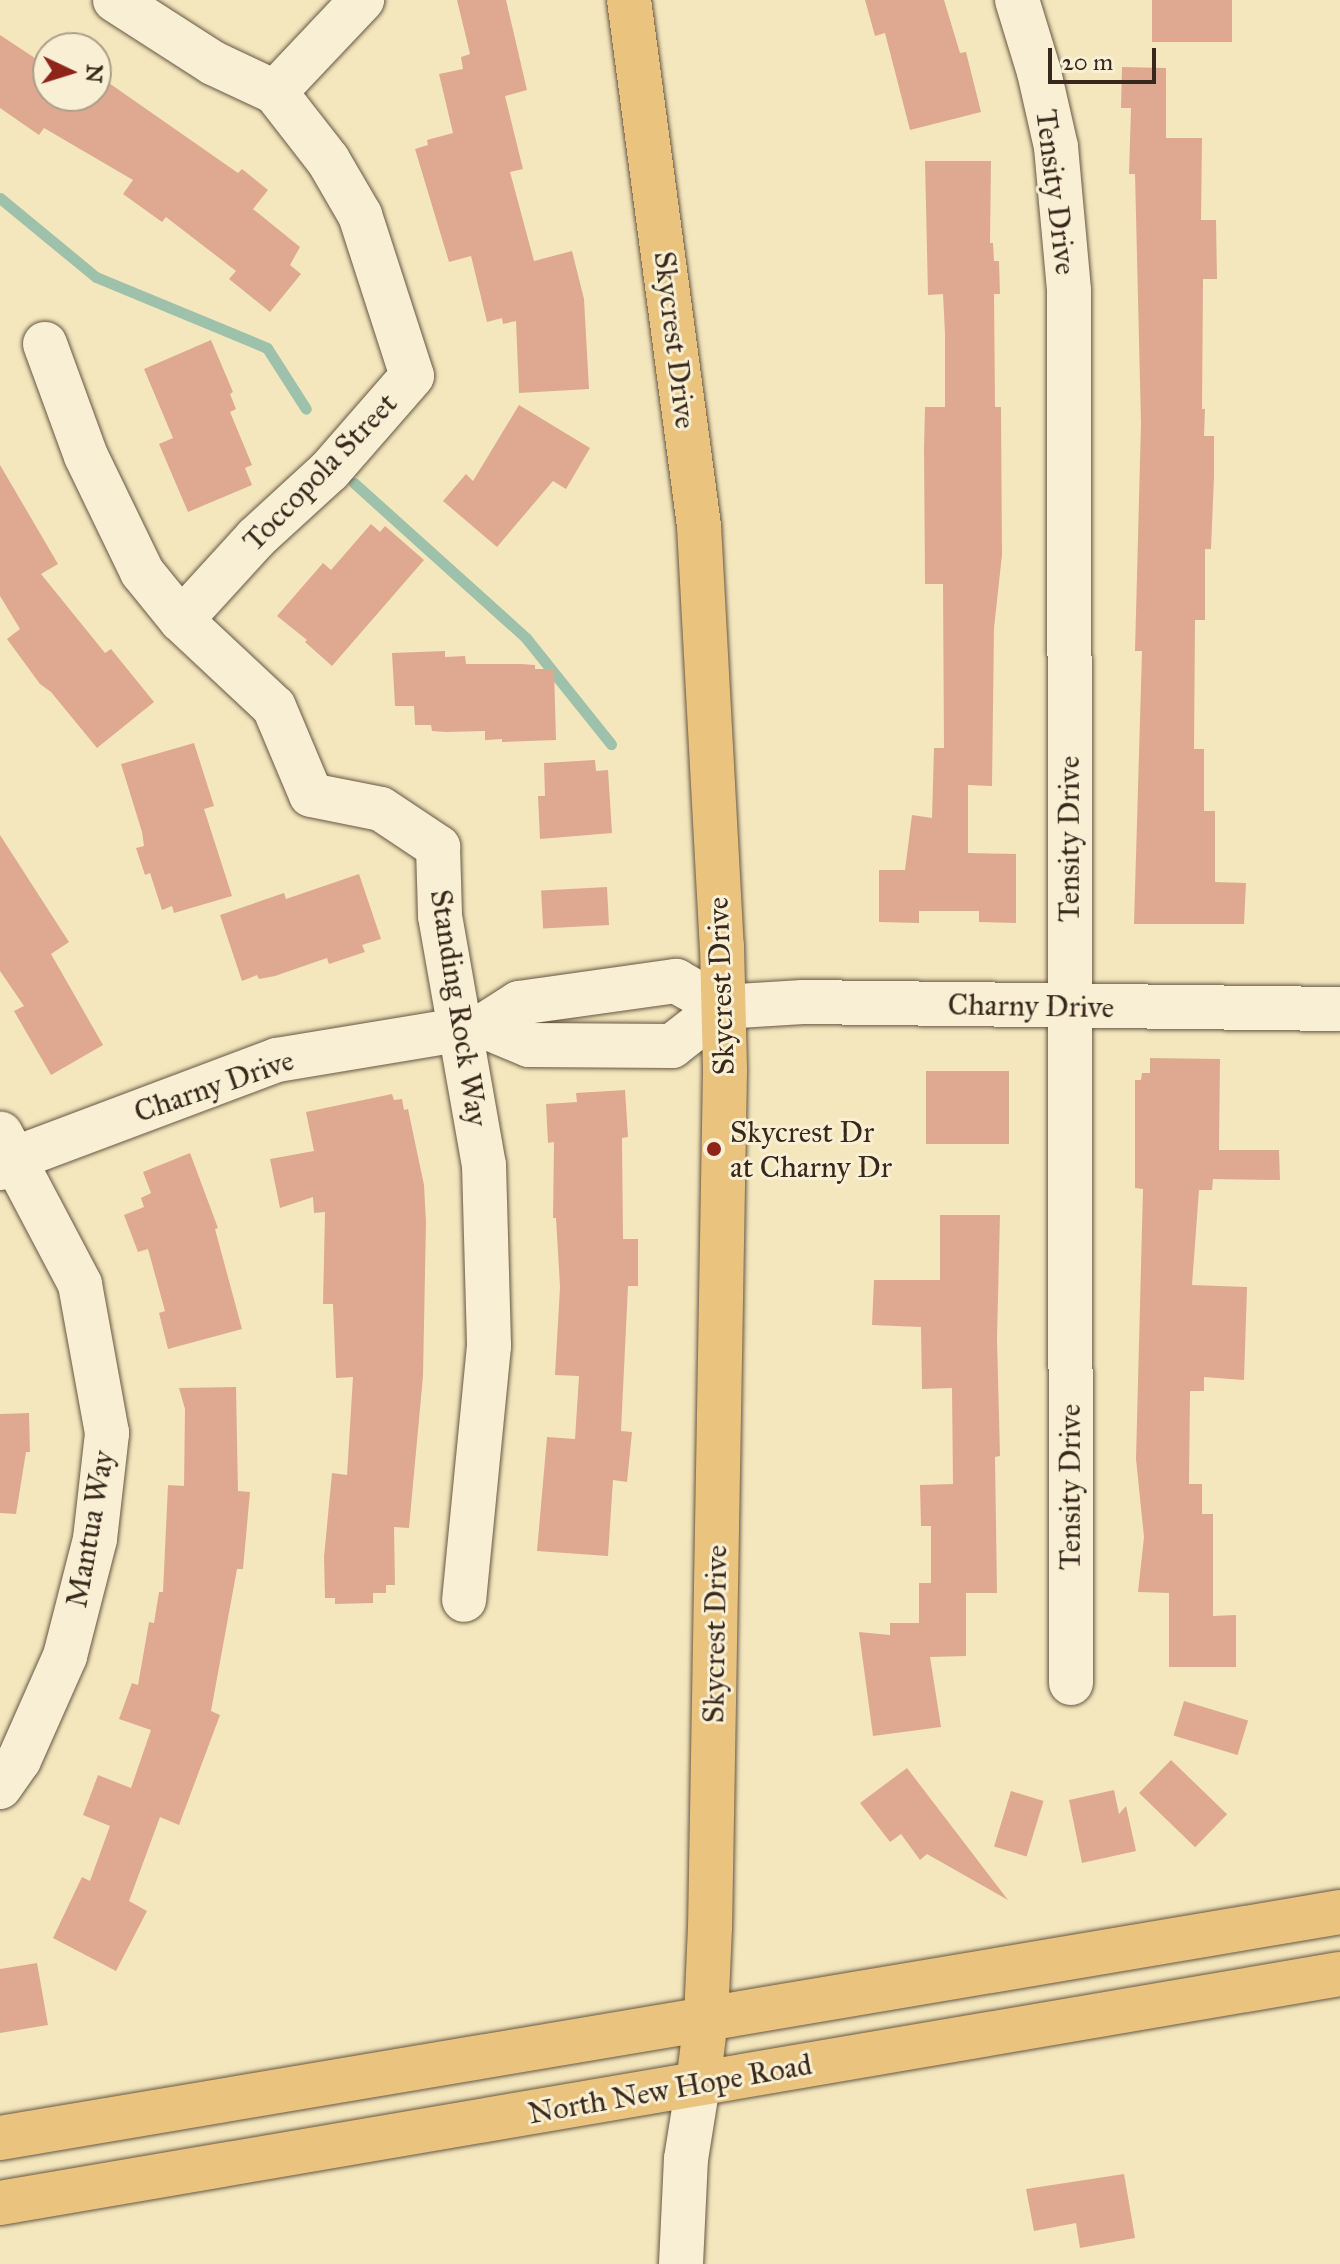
<!DOCTYPE html>
<html>
<head>
<meta charset="utf-8">
<style>
	body { margin:0 }
	#map { position:relative; width:1340px; height:2264px; overflow:hidden; background:#f4e7bd; font-family:"IM FELL Great Primer",serif }
	div>[style] { position:absolute }
	[style*='--x'] { left:calc(var(--x)*1px); top:calc(var(--y)*1px); width:calc(var(--w)*1px); rotate:calc(var(--a)*1deg) }
	.stream>* { height:11px; margin:-5.5px; padding:0 5.5px; transform-origin:5.5px; border-radius:5.5px; background:#9dc1aa }
	.building>* { inset:0; background:#dfa991; transform-origin:0 0 }
	.roads { filter:drop-shadow(0 0 2px #675744) drop-shadow(0 0 2px #675744) }
	.minor>* { height:44px; margin:-22px; padding:0 22px; transform-origin:22px; border-radius:22px; background:#f8efd4 }
	.major>* { height:44px; margin:-22px; padding:0 22px; transform-origin:22px; border-radius:22px; background:#eac47e }
	.dots>* { width:22px; height:22px; translate:-50% -50%; box-sizing:border-box; border:4px solid #f8efd4; border-radius:50% }
	span { translate:-50% -50%; white-space:nowrap; text-align:center; line-height:1.15; -webkit-text-stroke:6px #f8efd4; paint-order:stroke }
	.street-label { font-size:30px; color:#38271b }
	.poi-label { font-size:30px; color:#38271b }
	.left { translate:0 -50%; text-align:left }
	.north { position:absolute; left:32px; top:32px; width:80px; height:80px; box-sizing:border-box; background:#f8efd4; border:2px solid #ab9f8a; border-radius:50%; rotate:94deg; font-size:22px; font-weight:700; line-height:32px; text-align:center; color:#38271b }
	.north::after { content:''; display:block; margin:auto; width:28px; height:36px; background:#8f2418; clip-path:polygon(50% 0,100% 100%,50% 72%,0 100%) }
	.scale { position:absolute; left:1048px; top:48px; width:108px; height:36px; box-sizing:border-box; border:4px solid #38271b; border-top:0; padding-left:10px; font-size:24px; line-height:28px; white-space:nowrap; color:#38271b; -webkit-text-stroke:6px #f8efd4; paint-order:stroke }
</style>
</head>
<body>
<div id="map">
	<div class="stream">
		<i style="--x:0;--y:198;--w:124;--a:39.5"></i>
		<i style="--x:96;--y:277;--w:185;--a:22.5"></i>
		<i style="--x:267;--y:348;--w:72;--a:57.4"></i>
		<i style="--x:354;--y:483;--w:232;--a:42"></i>
		<i style="--x:526;--y:638;--w:136;--a:51.3"></i>
	</div>
	<div class="building">
		<i style="clip-path:polygon(457px 0,506px 0,527px 90px,505px 96px,523px 169px,510px 172px,534px 261px,572px 251px,584px 299px,589px 389px,519px 393px,516px 321px,503px 324px,502px 318px,487px 322px,471px 256px,449px 262px,415px 149px,428px 145px,427px 140px,453px 133px,439px 74px,463px 69px,461px 57px,470px 54px)"></i>
		<i style="clip-path:polygon(865px 0,944px 0,960px 53px,966px 52px,981px 112px,910px 130px,885px 33px,875px 36px)"></i>
		<i style="left:1152px;top:0;width:80px;height:42px"></i>
		<i style="clip-path:polygon(0 35px,44px 64px,48px 59px,48px 96px,96px 96px,96px 74px,238px 173px,242px 169px,268px 190px,253px 209px,300px 247px,290px 265px,301px 274px,270px 312px,229px 279px,236px 271px,166px 217px,162px 222px,123px 194px,133px 180px,44px 128px,39px 135px,0 108px)"></i>
		<i style="clip-path:polygon(1122px 67px,1166px 68px,1166px 138px,1202px 138px,1201px 220px,1216px 220px,1217px 279px,1203px 279px,1202px 409px,1205px 409px,1204px 436px,1214px 436px,1214px 477px,1211px 549px,1205px 549px,1205px 620px,1195px 620px,1194px 749px,1204px 749px,1204px 811px,1215px 811px,1215px 882px,1246px 883px,1244px 924px,1134px 924px,1142px 651px,1135px 651px,1141px 423px,1135px 174px,1129px 174px,1131px 108px,1121px 108px)"></i>
		<i style="clip-path:polygon(925px 161px,991px 161px,990px 243px,993px 243px,994px 261px,999px 261px,1000px 294px,994px 294px,995px 407px,1001px 407px,1002px 555px,994px 628px,992px 786px,968px 785px,968px 853px,1016px 854px,1016px 923px,979px 922px,979px 911px,919px 911px,919px 923px,879px 922px,879px 870px,905px 870px,912px 815px,932px 818px,934px 748px,944px 748px,943px 584px,925px 584px,924px 448px,925px 407px,945px 407px,945px 334px,943px 294px,928px 295px)"></i>
		<i style="clip-path:polygon(211px 340px,233px 392px,230px 394px,236px 409px,230px 412px,252px 465px,245px 468px,252px 485px,188px 512px,159px 444px,173px 438px,144px 369px)"></i>
		<i style="clip-path:polygon(519px 405px,590px 448px,566px 489px,553px 481px,497px 547px,443px 501px,466px 474px,473px 481px)"></i>
		<i style="clip-path:polygon(0 465px,58px 564px,41px 574px,105px 653px,111px 649px,154px 702px,97px 748px,51px 692px,40px 684px,7px 639px,20px 629px,0 596px)"></i>
		<i style="clip-path:polygon(371px 524px,380px 532px,385px 526px,424px 560px,332px 666px,305px 642px,307px 640px,277px 616px,323px 563px,331px 570px)"></i>
		<i style="clip-path:polygon(445px 651px,445px 657px,465px 656px,466px 664px,521px 664px,535px 665px,535px 669px,554px 669px,556px 740px,502px 742px,502px 739px,485px 740px,485px 731px,446px 732px,432px 731px,431px 725px,415px 725px,414px 706px,395px 706px,392px 653px)"></i>
		<i style="clip-path:polygon(194px 743px,214px 806px,204px 809px,232px 896px,174px 913px,172px 906px,162px 910px,150px 873px,145px 875px,136px 848px,144px 846px,142px 832px,121px 764px)"></i>
		<i style="clip-path:polygon(595px 760px,596px 771px,608px 770px,612px 833px,540px 839px,538px 796px,545px 796px,544px 763px)"></i>
		<i style="clip-path:polygon(0 835px,69px 942px,51px 954px,103px 1045px,51px 1075px,14px 1011px,24px 1006px,0 971px)"></i>
		<i style="clip-path:polygon(359px 874px,381px 939px,362px 945px,365px 952px,329px 964px,327px 958px,275px 976px,259px 979px,257px 975px,242px 981px,220px 915px,284px 893px,286px 899px)"></i>
		<i style="left:607px;top:887px;width:38px;height:66px;rotate:87deg"></i>
		<i style="clip-path:polygon(1150px 1058px,1220px 1059px,1219px 1150px,1279px 1150px,1280px 1180px,1213px 1179px,1212px 1190px,1199px 1190px,1192px 1285px,1247px 1287px,1244px 1380px,1204px 1377px,1204px 1391px,1190px 1391px,1189px 1484px,1202px 1484px,1202px 1514px,1213px 1514px,1213px 1616px,1236px 1615px,1236px 1667px,1169px 1667px,1169px 1593px,1138px 1592px,1144px 1537px,1136px 1459px,1143px 1189px,1135px 1188px,1135px 1080px,1141px 1080px,1142px 1073px,1150px 1073px)"></i>
		<i style="left:926px;top:1071px;width:83px;height:73px"></i>
		<i style="clip-path:polygon(625px 1090px,628px 1137px,622px 1138px,623px 1239px,638px 1239px,638px 1286px,628px 1286px,621px 1431px,632px 1432px,627px 1482px,613px 1480px,608px 1556px,537px 1551px,547px 1437px,575px 1439px,579px 1376px,555px 1375px,560px 1287px,556px 1218px,553px 1218px,554px 1142px,548px 1143px,546px 1104px,577px 1102px,576px 1093px)"></i>
		<i style="clip-path:polygon(392px 1094px,394px 1100px,402px 1099px,404px 1110px,408px 1109px,424px 1185px,426px 1222px,423px 1376px,409px 1528px,394px 1527px,395px 1585px,386px 1585px,386px 1593px,373px 1593px,373px 1603px,335px 1604px,335px 1598px,325px 1598px,324px 1557px,332px 1473px,347px 1475px,353px 1377px,336px 1378px,333px 1304px,323px 1304px,325px 1212px,314px 1213px,313px 1197px,280px 1208px,270px 1159px,314px 1151px,306px 1112px)"></i>
		<i style="clip-path:polygon(190px 1153px,218px 1228px,215px 1229px,242px 1329px,168px 1349px,159px 1313px,165px 1311px,148px 1249px,138px 1252px,124px 1215px,144px 1207px,141px 1198px,151px 1193px,143px 1172px)"></i>
		<i style="clip-path:polygon(940px 1215px,1000px 1215px,997px 1338px,1000px 1456px,995px 1457px,997px 1593px,966px 1593px,966px 1656px,930px 1657px,941px 1727px,873px 1736px,859px 1632px,890px 1635px,890px 1623px,919px 1623px,919px 1583px,931px 1583px,931px 1526px,921px 1526px,920px 1485px,953px 1484px,952px 1388px,922px 1389px,921px 1327px,872px 1325px,874px 1280px,940px 1280px)"></i>
		<i style="clip-path:polygon(236px 1387px,238px 1491px,250px 1492px,243px 1569px,237px 1569px,211px 1711px,220px 1715px,179px 1825px,160px 1817px,129px 1901px,147px 1911px,116px 1971px,53px 1938px,82px 1877px,90px 1881px,110px 1826px,83px 1815px,98px 1775px,131px 1788px,151px 1730px,119px 1719px,132px 1683px,138px 1685px,149px 1622px,154px 1623px,159px 1592px,163px 1592px,168px 1485px,184px 1486px,185px 1409px,179px 1388px)"></i>
		<i style="clip-path:polygon(29px 1413px,30px 1452px,26px 1452px,16px 1514px,0 1513px,0 1414px)"></i>
		<i style="left:1184px;top:1701px;width:67px;height:36px;rotate:17deg"></i>
		<i style="left:1171px;top:1760px;width:78px;height:46px;rotate:44deg"></i>
		<i style="clip-path:polygon(907px 1768px,1008px 1900px,927px 1854px,920px 1860px,901px 1834px,890px 1842px,860px 1803px)"></i>
		<i style="clip-path:polygon(1114px 1790px,1119px 1814px,1126px 1806px,1136px 1851px,1082px 1863px,1069px 1800px)"></i>
		<i style="left:1011px;top:1791px;width:34px;height:58px;rotate:17deg"></i>
		<i style="clip-path:polygon(37px 1963px,48px 2025px,0 2033px,0 1969px)"></i>
		<i style="clip-path:polygon(1124px 2174px,1135px 2238px,1080px 2248px,1076px 2223px,1034px 2231px,1026px 2189px)"></i>
	</div>
	<div class="roads">
		<div class="minor">
			<i style="--x:115;--y:0;--w:117;--a:32.7"></i>
			<i style="--x:213;--y:63;--w:68;--a:25.1"></i>
			<i style="--x:275;--y:92;--w:86;--a:52.1"></i>
			<i style="--x:328;--y:160;--w:64;--a:59.8"></i>
			<i style="--x:360;--y:215;--w:169;--a:72.1"></i>
			<i style="--x:412;--y:376;--w:126;--a:131.1"></i>
			<i style="--x:329;--y:471;--w:99;--a:137.5"></i>
			<i style="--x:256;--y:538;--w:111;--a:132.4"></i>
			<i style="--x:1017;--y:0;--w:75;--a:73"></i>
			<i style="--x:1039;--y:72;--w:77;--a:77.2"></i>
			<i style="--x:1056;--y:147;--w:145;--a:84.8"></i>
			<i style="--x:1069;--y:291;--w:1392;--a:89.92"></i>
			<i style="--x:275;--y:92;--w:127;--a:-46.6"></i>
			<i style="--x:45;--y:344;--w:119;--a:69.9"></i>
			<i style="--x:86;--y:456;--w:129;--a:64.2"></i>
			<i style="--x:142;--y:572;--w:62;--a:50.9"></i>
			<i style="--x:181;--y:620;--w:127;--a:43.1"></i>
			<i style="--x:274;--y:707;--w:95;--a:67.2"></i>
			<i style="--x:311;--y:795;--w:71;--a:11.3"></i>
			<i style="--x:381;--y:809;--w:69;--a:33.7"></i>
			<i style="--x:438;--y:847;--w:69;--a:88.3"></i>
			<i style="--x:440;--y:916;--w:253;--a:80"></i>
			<i style="--x:484;--y:1165;--w:181;--a:88.4"></i>
			<i style="--x:489;--y:1346;--w:255;--a:95.6"></i>
			<i style="--x:483;--y:1026;--w:43;--a:-32.6"></i>
			<i style="--x:519;--y:1003;--w:159;--a:-8"></i>
			<i style="--x:676;--y:981;--w:53;--a:29.5"></i>
			<i style="--x:722;--y:1007;--w:81;--a:-3.5"></i>
			<i style="--x:803;--y:1002;--w:537;--a:0.75"></i>
			<i style="--x:0;--y:1168;--w:19;--a:-32"></i>
			<i style="--x:16;--y:1158;--w:279;--a:-20.6"></i>
			<i style="--x:277;--y:1060;--w:209;--a:-9.4"></i>
			<i style="--x:483;--y:1026;--w:50;--a:22.4"></i>
			<i style="--x:529;--y:1045;--w:143;--a:0.4"></i>
			<i style="--x:672;--y:1046;--w:63;--a:-38"></i>
			<i style="--x:0;--y:1787;--w:33;--a:-55"></i>
			<i style="--x:19;--y:1760;--w:114;--a:-66.1"></i>
			<i style="--x:65;--y:1656;--w:121;--a:-75.6"></i>
			<i style="--x:95;--y:1539;--w:107;--a:-83.5"></i>
			<i style="--x:107;--y:1433;--w:151;--a:-100.3"></i>
			<i style="--x:80;--y:1284;--w:170;--a:-117.8"></i>
			<i style="--x:681;--y:2264;--w:105;--a:-87.3"></i>
			<i style="--x:686;--y:2159;--w:76;--a:-80.9"></i>
		</div>
		<div class="major">
			<i style="--x:629;--y:0;--w:531;--a:82.42"></i>
			<i style="--x:699;--y:526;--w:421;--a:86.9"></i>
			<i style="--x:722;--y:946;--w:124;--a:88.6"></i>
			<i style="--x:725;--y:1070;--w:857;--a:91"></i>
			<i style="--x:710;--y:1927;--w:92;--a:92.5"></i>
			<i style="--x:706;--y:2019;--w:65;--a:97"></i>
			<i style="--x:0;--y:2138;--w:1359;--a:-9.57"></i>
			<i style="--x:0;--y:2203;--w:1359;--a:-9.7"></i>
		</div>
	</div>
	<div class="dots">
		<i style="left:714px;top:1149px;background:#8f2418"></i>
	</div>
	<div class="street-label">
		<span style="left:1056px;top:192px;rotate:83deg">Tensity Drive</span>
		<span style="left:675px;top:340px;rotate:83deg">Skycrest Drive</span>
		<span style="left:320px;top:472px;rotate:-46deg">Toccopola Street</span>
		<span style="left:1069px;top:839px;rotate:-90deg">Tensity Drive</span>
		<span style="left:721px;top:986px;rotate:-92deg">Skycrest Drive</span>
		<span style="left:1031px;top:1006px;rotate:1deg">Charny Drive</span>
		<span style="left:459px;top:1008px;rotate:81deg">Standing Rock Way</span>
		<span style="left:214px;top:1086px;rotate:-19deg">Charny Drive</span>
		<span style="left:1070px;top:1487px;rotate:-90deg">Tensity Drive</span>
		<span style="left:90px;top:1529px;rotate:-80deg">Mantua Way</span>
		<span style="left:715px;top:1634px;rotate:-89deg">Skycrest Drive</span>
		<span style="left:670px;top:2089px;rotate:-10deg">North New Hope Road</span>
	</div>
	<div class="poi-label">
		<span class="left" style="left:730px;top:1149px">Skycrest Dr<br>at Charny Dr</span>
	</div>
	<div class="north">N</div>
	<div class="scale">20 m</div>
</div>
</body>
</html>
